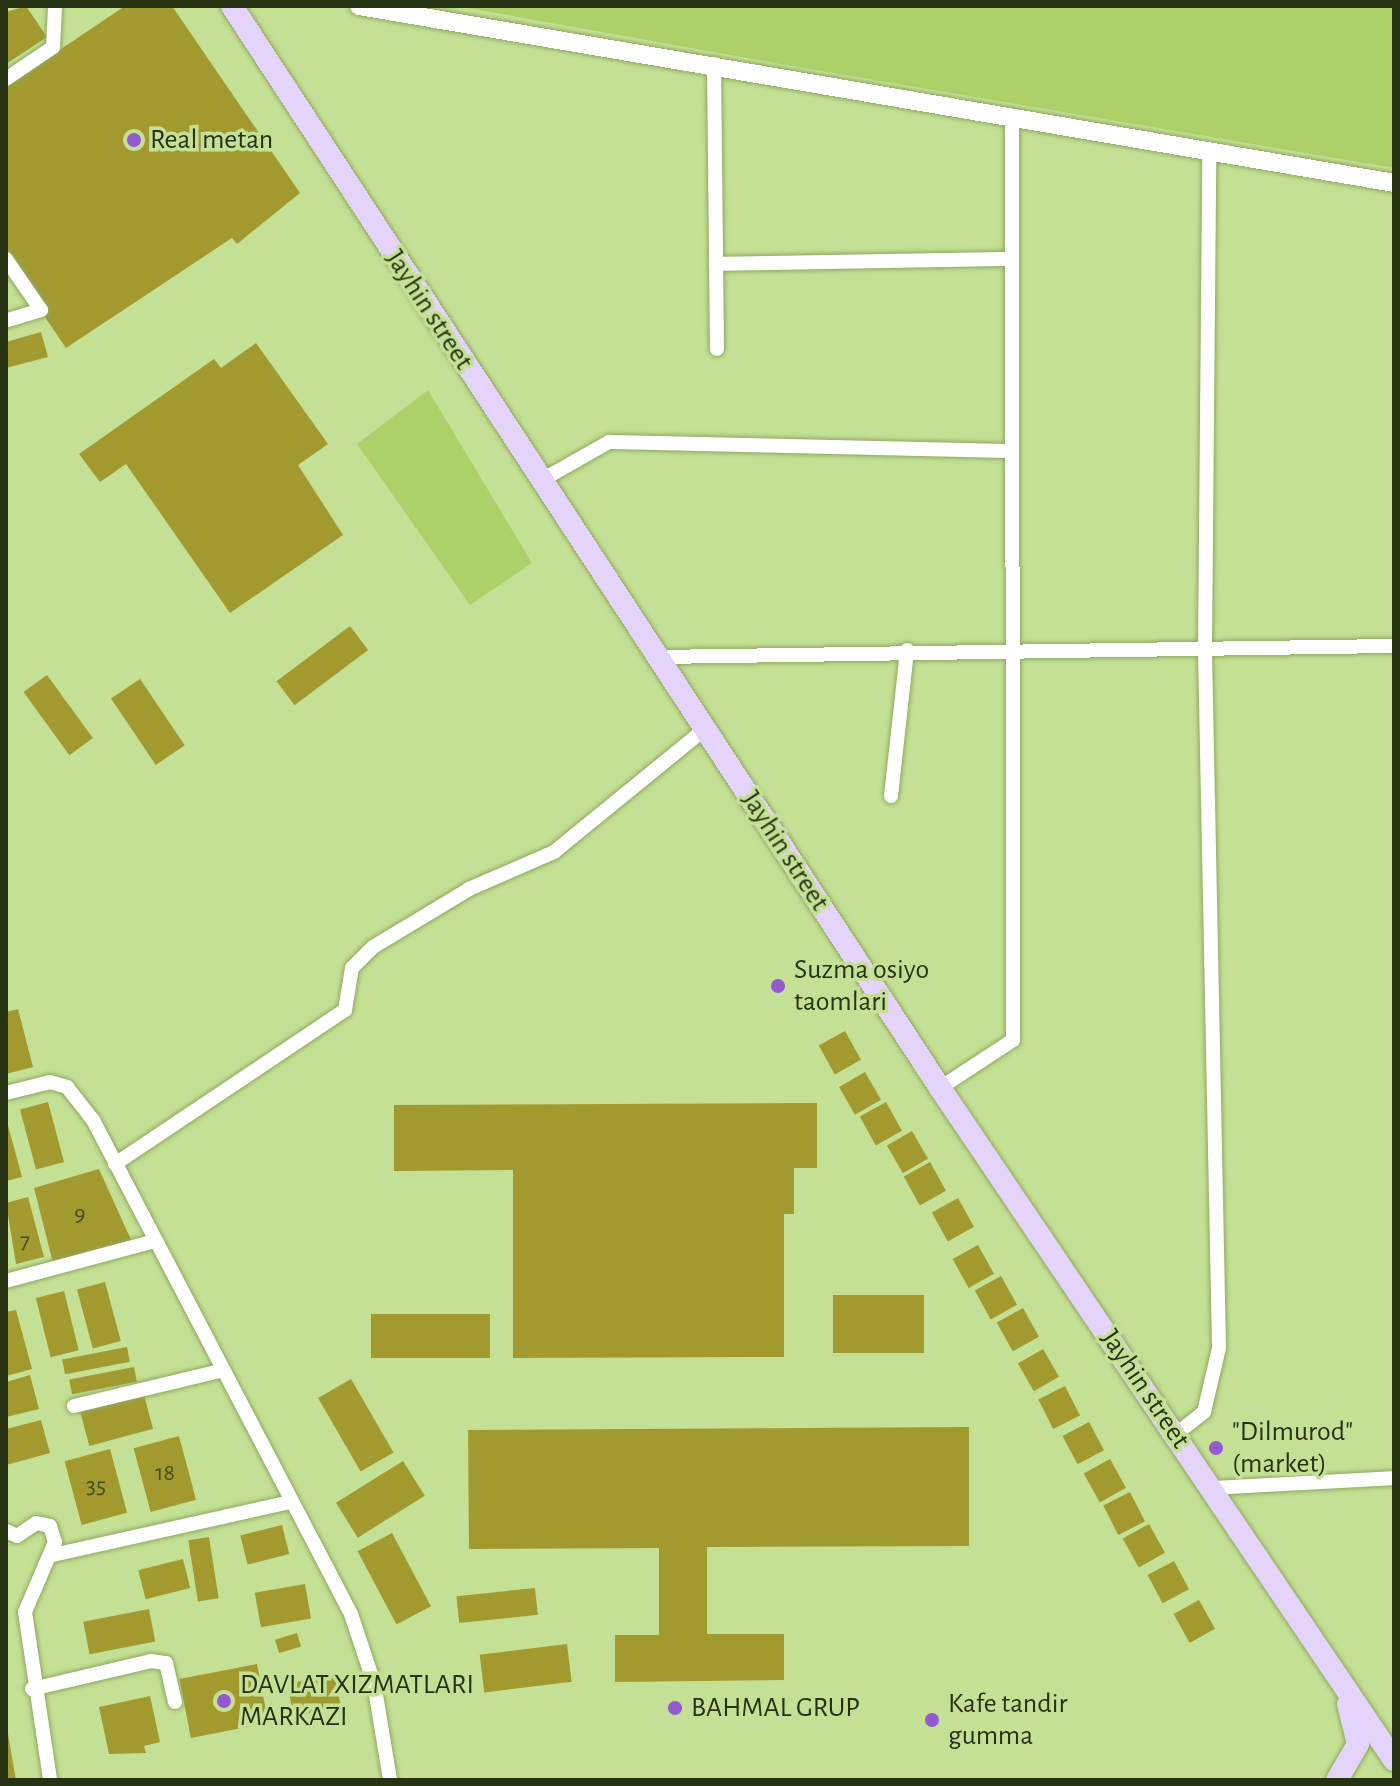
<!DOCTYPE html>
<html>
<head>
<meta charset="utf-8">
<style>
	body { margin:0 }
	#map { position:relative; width:1400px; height:1786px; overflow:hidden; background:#c4e095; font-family:"Alegreya Sans",sans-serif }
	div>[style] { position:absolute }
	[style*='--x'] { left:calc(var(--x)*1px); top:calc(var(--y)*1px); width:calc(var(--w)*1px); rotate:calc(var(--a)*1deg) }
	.green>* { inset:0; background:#add168 }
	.building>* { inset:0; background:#a29a2f; transform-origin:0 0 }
	.roads { filter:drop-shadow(0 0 2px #8fa960) drop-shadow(0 0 2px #8fa960) }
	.minor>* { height:14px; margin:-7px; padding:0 7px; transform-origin:7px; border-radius:7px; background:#fff }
	.tertiary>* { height:18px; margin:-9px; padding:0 9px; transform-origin:9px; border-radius:9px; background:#fff }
	.primary>* { height:22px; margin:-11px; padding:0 11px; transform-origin:11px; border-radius:11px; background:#e5d4f9 }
	.dots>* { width:22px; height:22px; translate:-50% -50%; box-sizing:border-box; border:4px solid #c4e095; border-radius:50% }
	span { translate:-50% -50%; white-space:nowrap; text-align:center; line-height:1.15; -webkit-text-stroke:7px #c4e095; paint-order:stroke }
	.number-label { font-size:24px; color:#464c1a }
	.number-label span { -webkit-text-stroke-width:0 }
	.poi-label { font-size:28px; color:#273213 }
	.left { translate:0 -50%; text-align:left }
	.street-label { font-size:28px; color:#273213 }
	.frame { position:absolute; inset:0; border:8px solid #273213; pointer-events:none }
</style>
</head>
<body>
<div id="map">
	<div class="green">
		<i style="clip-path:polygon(457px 6px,1394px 6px,1394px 168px,792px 66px)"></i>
		<i style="clip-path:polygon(428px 390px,532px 563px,470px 605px,357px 444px)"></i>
	</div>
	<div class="building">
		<i style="clip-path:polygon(26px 6px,47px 37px,6px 64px,6px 12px)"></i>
		<i style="clip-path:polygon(125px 6px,172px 6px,300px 193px,237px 244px,232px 238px,66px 348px,6px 260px,6px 86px)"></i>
		<i style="clip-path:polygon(41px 332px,48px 357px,6px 368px,6px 342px)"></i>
		<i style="clip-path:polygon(256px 343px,328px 444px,298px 465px,343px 535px,230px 613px,126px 464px,100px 482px,79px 454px,214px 359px,221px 368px)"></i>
		<i style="left:350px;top:626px;width:30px;height:92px;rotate:53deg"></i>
		<i style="left:47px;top:675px;width:78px;height:29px;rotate:54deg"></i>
		<i style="left:140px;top:679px;width:80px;height:35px;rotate:56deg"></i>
		<i style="clip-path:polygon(18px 1009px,33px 1067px,6px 1074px,6px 1012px)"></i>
		<i style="left:845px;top:1031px;width:33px;height:30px;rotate:61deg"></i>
		<i style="left:865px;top:1072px;width:32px;height:30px;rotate:60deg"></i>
		<i style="left:48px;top:1102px;width:62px;height:29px;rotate:75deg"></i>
		<i style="left:886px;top:1102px;width:33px;height:30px;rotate:61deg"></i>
		<i style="clip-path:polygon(817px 1103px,817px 1168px,794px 1168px,794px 1214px,784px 1214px,784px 1357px,513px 1358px,513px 1170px,394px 1171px,394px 1105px)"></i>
		<i style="clip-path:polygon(6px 1118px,22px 1177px,6px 1181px)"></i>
		<i style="left:912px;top:1131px;width:32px;height:29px;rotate:60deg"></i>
		<i style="left:930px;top:1162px;width:33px;height:30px;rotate:61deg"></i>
		<i style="clip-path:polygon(99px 1169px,132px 1242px,53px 1263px,34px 1188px)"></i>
		<i style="clip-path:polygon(28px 1197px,44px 1257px,16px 1264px,6px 1203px)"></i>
		<i style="left:958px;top:1198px;width:33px;height:30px;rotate:61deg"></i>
		<i style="left:978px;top:1245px;width:33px;height:29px;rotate:61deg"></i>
		<i style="left:1001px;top:1276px;width:33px;height:30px;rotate:61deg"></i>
		<i style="left:105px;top:1282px;width:61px;height:29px;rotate:75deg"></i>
		<i style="left:64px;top:1291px;width:61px;height:29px;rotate:76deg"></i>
		<i style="left:833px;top:1295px;width:91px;height:58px"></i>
		<i style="left:1023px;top:1308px;width:33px;height:30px;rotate:61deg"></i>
		<i style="clip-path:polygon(16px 1310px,32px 1369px,6px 1376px,6px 1312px)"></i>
		<i style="left:490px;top:1314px;width:44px;height:119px;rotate:90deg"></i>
		<i style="left:127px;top:1347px;width:15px;height:66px;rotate:79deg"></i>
		<i style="left:1043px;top:1349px;width:32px;height:29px;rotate:60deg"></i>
		<i style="left:134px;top:1367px;width:15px;height:66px;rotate:79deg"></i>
		<i style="clip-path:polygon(30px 1375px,39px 1409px,6px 1417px,6px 1382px)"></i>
		<i style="left:351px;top:1379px;width:85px;height:38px;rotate:60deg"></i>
		<i style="left:1065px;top:1386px;width:33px;height:30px;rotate:63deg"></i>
		<i style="left:144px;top:1395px;width:35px;height:66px;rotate:75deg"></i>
		<i style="clip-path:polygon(41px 1420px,50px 1453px,6px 1465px,6px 1429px)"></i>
		<i style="left:1089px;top:1422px;width:32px;height:30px;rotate:62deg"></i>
		<i style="clip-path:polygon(969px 1427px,969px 1546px,707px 1547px,707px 1634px,784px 1634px,784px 1680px,615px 1682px,615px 1635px,659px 1635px,659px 1548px,469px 1549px,468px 1430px)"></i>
		<i style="left:179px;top:1436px;width:66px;height:47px;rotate:75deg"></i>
		<i style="left:110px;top:1449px;width:66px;height:47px;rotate:75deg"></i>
		<i style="left:1110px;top:1459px;width:33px;height:30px;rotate:61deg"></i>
		<i style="left:403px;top:1461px;width:41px;height:79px;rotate:58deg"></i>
		<i style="left:1130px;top:1492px;width:33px;height:30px;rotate:63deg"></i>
		<i style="left:1149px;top:1524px;width:33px;height:30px;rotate:61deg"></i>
		<i style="left:282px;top:1525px;width:30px;height:43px;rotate:76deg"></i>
		<i style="left:392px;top:1533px;width:83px;height:39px;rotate:62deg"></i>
		<i style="left:209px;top:1537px;width:62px;height:21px;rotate:81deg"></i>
		<i style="left:183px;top:1559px;width:30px;height:46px;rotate:76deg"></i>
		<i style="left:1174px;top:1561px;width:32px;height:30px;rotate:62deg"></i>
		<i style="left:305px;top:1584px;width:35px;height:51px;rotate:80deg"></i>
		<i style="left:535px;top:1588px;width:27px;height:79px;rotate:84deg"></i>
		<i style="left:1199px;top:1600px;width:33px;height:29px;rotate:61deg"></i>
		<i style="left:149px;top:1609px;width:33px;height:67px;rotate:79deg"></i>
		<i style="left:297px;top:1633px;width:14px;height:23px;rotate:73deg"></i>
		<i style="left:567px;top:1644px;width:38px;height:88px;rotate:83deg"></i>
		<i style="left:257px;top:1664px;width:60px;height:79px;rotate:79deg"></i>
		<i style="left:334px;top:1674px;width:33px;height:48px;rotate:78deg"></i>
		<i style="clip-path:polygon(150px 1696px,160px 1742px,144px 1746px,146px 1753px,109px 1754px,99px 1707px)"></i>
		<i style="clip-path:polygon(6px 1734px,8px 1734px,16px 1780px,6px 1780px)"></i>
	</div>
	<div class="roads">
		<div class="minor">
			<i style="--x:714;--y:64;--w:285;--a:89.4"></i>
			<i style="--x:6;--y:79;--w:57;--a:-34.2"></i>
			<i style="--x:53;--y:47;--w:41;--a:-87.2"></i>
			<i style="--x:6;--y:259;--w:62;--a:55.5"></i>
			<i style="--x:41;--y:310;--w:37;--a:163"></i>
			<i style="--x:716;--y:264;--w:296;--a:-1"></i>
			<i style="--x:542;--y:480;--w:77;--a:-29.6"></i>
			<i style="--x:609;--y:442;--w:403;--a:1.3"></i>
			<i style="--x:658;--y:657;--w:736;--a:-0.86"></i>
			<i style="--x:891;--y:796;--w:147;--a:-83.7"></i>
			<i style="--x:940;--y:1088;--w:87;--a:-33.3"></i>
			<i style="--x:1013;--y:1040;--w:924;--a:-90.06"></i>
			<i style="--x:6;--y:1093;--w:45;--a:-14"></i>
			<i style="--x:50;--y:1082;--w:18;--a:16"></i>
			<i style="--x:67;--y:1087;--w:42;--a:51.8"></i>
			<i style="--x:93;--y:1120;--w:557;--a:62.42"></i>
			<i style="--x:351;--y:1614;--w:73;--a:71.6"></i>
			<i style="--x:374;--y:1683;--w:98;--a:80.6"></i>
			<i style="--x:115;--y:1164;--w:277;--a:-33.8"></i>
			<i style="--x:345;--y:1010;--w:43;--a:-80.5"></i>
			<i style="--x:352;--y:968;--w:30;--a:-45"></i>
			<i style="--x:373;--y:947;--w:112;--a:-31.1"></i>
			<i style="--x:469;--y:889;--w:93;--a:-23.5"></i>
			<i style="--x:554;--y:852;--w:195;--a:-39.2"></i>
			<i style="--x:6;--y:1281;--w:151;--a:-15"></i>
			<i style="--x:74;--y:1406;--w:150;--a:-13.5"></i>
			<i style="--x:1176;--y:1434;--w:36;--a:-38"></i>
			<i style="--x:1204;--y:1412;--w:66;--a:-76.8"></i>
			<i style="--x:1219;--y:1348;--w:700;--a:-91.15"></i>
			<i style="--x:1205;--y:648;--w:497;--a:-89.5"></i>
			<i style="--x:1212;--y:1488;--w:182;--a:-3.1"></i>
			<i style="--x:6;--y:1531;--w:12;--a:24"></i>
			<i style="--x:17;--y:1536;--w:23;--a:-34"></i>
			<i style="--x:36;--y:1523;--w:14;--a:12"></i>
			<i style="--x:50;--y:1526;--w:17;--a:73"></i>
			<i style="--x:55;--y:1542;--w:76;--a:113.2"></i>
			<i style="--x:25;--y:1612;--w:170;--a:81.5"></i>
			<i style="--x:53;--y:1555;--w:243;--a:-12.6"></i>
			<i style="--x:32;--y:1689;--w:122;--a:-13.2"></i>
			<i style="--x:151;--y:1661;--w:15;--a:8"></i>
			<i style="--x:166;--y:1663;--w:40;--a:77"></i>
		</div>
		<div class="tertiary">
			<i style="--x:359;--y:6;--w:1050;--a:9.7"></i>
		</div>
		<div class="primary">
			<i style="--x:232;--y:6;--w:1293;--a:56.8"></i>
			<i style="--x:940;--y:1088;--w:811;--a:55.96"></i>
			<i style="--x:1337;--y:1780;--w:42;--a:-59.7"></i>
			<i style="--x:1358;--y:1744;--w:41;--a:-104"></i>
		</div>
	</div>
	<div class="dots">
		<i style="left:134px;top:140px;background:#9458cf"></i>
		<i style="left:778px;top:986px;background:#9458cf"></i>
		<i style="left:1216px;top:1448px;background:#9458cf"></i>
		<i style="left:224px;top:1701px;background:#9458cf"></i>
		<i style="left:675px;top:1708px;background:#9458cf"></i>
		<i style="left:932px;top:1720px;background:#9458cf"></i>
	</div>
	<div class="number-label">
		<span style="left:80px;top:1215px">9</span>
		<span style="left:25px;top:1242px">7</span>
		<span style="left:165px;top:1474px">18</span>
		<span style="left:96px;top:1487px">35</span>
	</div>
	<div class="poi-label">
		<span class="left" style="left:150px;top:140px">Real metan</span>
		<span class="left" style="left:794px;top:986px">Suzma osiyo<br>taomlari</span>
		<span class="left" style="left:1232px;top:1448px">"Dilmurod"<br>(market)</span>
		<span class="left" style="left:240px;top:1701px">DAVLAT XIZMATLARI<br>MARKAZI</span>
		<span class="left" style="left:948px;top:1720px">Kafe tandir<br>gumma</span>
		<span class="left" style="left:691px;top:1708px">BAHMAL GRUP</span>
	</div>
	<div class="street-label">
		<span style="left:429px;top:310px;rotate:57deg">Jayhin street</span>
		<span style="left:785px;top:851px;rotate:57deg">Jayhin street</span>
		<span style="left:1145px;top:1389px;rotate:56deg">Jayhin street</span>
	</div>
	<div class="frame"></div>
</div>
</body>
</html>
